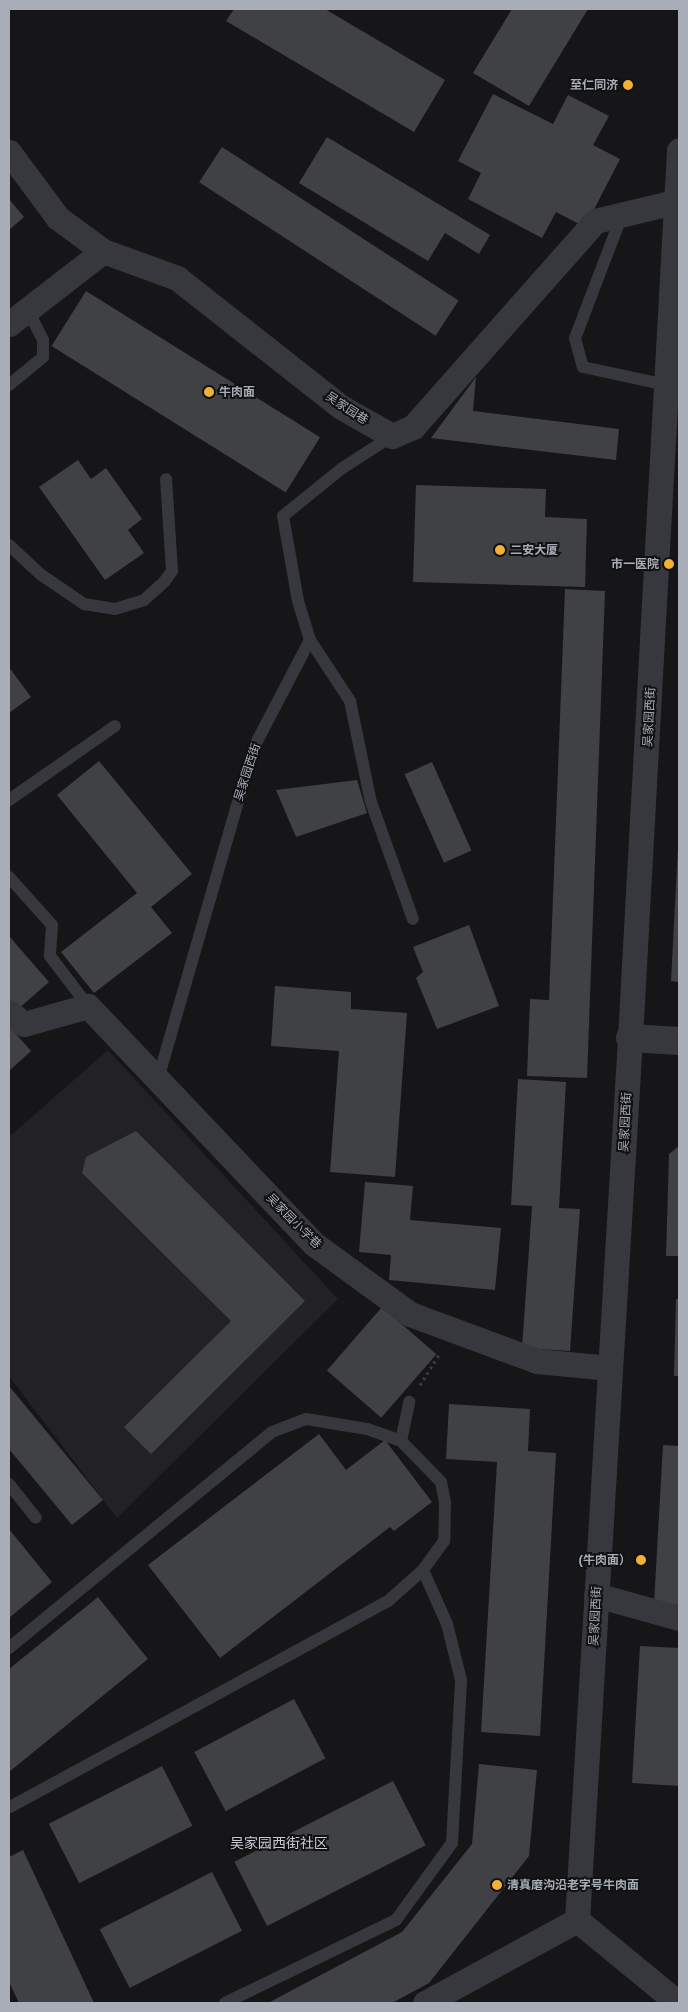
<!DOCTYPE html>
<html>
<head>
<meta charset="utf-8">
<style>
	body { margin:0 }
	#map { position:relative; width:688px; height:2012px; overflow:hidden; background:#161618; font-family:"Golos Text","Noto Sans SC",sans-serif }
	div>[style] { position:absolute }
	[style*='--x'] { left:calc(var(--x)*1px); top:calc(var(--y)*1px); width:calc(var(--w)*1px); rotate:calc(var(--a)*1deg) }
	.built>* { inset:0; background:#222225 }
	.building>* { inset:0; background:#404145; transform-origin:0 0 }
	.path>* { height:3px; margin-top:-1.5px; transform-origin:0; background:repeating-linear-gradient(90deg,#3d3f44 0 2.5px,transparent 0 6.5px) }
	.service>* { height:12px; margin:-6px; padding:0 6px; transform-origin:6px; border-radius:6px; background:#37383d }
	.minor>* { height:25px; margin:-12.5px; padding:0 12.5px; transform-origin:12.5px; border-radius:12.5px; background:#37383d }
	.tertiary>* { height:28px; margin:-14px; padding:0 14px; transform-origin:14px; border-radius:14px; background:#37383d }
	.dots>* { width:14px; height:14px; translate:-50% -50%; box-sizing:border-box; border:2px solid #111113; border-radius:50% }
	span { translate:-50% -50%; white-space:nowrap; text-align:center; line-height:1.15; -webkit-text-stroke:4px #111113; paint-order:stroke }
	.poi-label { font-size:12px; color:#a8adb8; font-weight:700 }
	.right { translate:-100% -50%; text-align:right }
	.left { translate:0 -50%; text-align:left }
	.street-label { font-size:12px; color:#a8adb8 }
	.neighbourhood-label { font-size:14px; color:#c9ccd4 }
	.frame { position:absolute; inset:0; border:10px solid #a8adb8; pointer-events:none }
</style>
</head>
<body>
<div id="map">
	<div class="built">
		<i style="clip-path:polygon(108px 1050px,338px 1299px,117px 1518px,9px 1376px,9px 1137px)"></i>
	</div>
	<div class="building">
		<i style="clip-path:polygon(234px 9px,325px 9px,445px 80px,414px 132px,226px 21px)"></i>
		<i style="clip-path:polygon(512px 9px,588px 9px,529px 106px,473px 73px)"></i>
		<i style="clip-path:polygon(493px 94px,553px 124px,568px 95px,609px 116px,593px 145px,620px 159px,585px 227px,556px 212px,542px 238px,468px 199px,481px 173px,458px 161px)"></i>
		<i style="clip-path:polygon(327px 137px,490px 235px,479px 254px,445px 233px,428px 261px,299px 183px)"></i>
		<i style="left:222px;top:147px;width:282px;height:42px;rotate:33deg"></i>
		<i style="clip-path:polygon(9px 199px,24px 217px,9px 230px)"></i>
		<i style="left:86px;top:291px;width:276px;height:65px;rotate:32deg"></i>
		<i style="clip-path:polygon(476px 377px,473px 411px,619px 429px,616px 460px,431px 438px)"></i>
		<i style="clip-path:polygon(78px 460px,91px 479px,106px 468px,142px 519px,128px 530px,144px 553px,105px 580px,39px 487px)"></i>
		<i style="clip-path:polygon(416px 485px,546px 489px,545px 517px,587px 519px,585px 587px,413px 582px)"></i>
		<i style="clip-path:polygon(565px 589px,605px 591px,587px 1078px,527px 1076px,530px 999px,549px 1000px)"></i>
		<i style="clip-path:polygon(9px 667px,31px 697px,9px 713px)"></i>
		<i style="clip-path:polygon(99px 761px,192px 874px,151px 907px,172px 933px,94px 993px,61px 952px,137px 893px,57px 795px)"></i>
		<i style="left:432px;top:762px;width:97px;height:30px;rotate:66deg"></i>
		<i style="clip-path:polygon(357px 780px,367px 813px,296px 837px,276px 790px)"></i>
		<i style="clip-path:polygon(678px 847px,679px 847px,679px 982px,671px 981px)"></i>
		<i style="clip-path:polygon(469px 925px,499px 1006px,437px 1029px,416px 978px,423px 972px,413px 947px)"></i>
		<i style="clip-path:polygon(9px 936px,49px 982px,17px 1010px,9px 1000px)"></i>
		<i style="clip-path:polygon(275px 986px,351px 992px,351px 1009px,407px 1013px,395px 1177px,330px 1172px,339px 1051px,271px 1046px)"></i>
		<i style="clip-path:polygon(9px 1026px,31px 1051px,9px 1071px)"></i>
		<i style="clip-path:polygon(518px 1079px,566px 1082px,559px 1208px,580px 1209px,570px 1351px,522px 1348px,532px 1206px,511px 1205px)"></i>
		<i style="clip-path:polygon(136px 1131px,305px 1301px,151px 1454px,124px 1427px,231px 1321px,82px 1173px,86px 1157px)"></i>
		<i style="clip-path:polygon(679px 1146px,679px 1256px,666px 1256px,669px 1154px)"></i>
		<i style="clip-path:polygon(365px 1182px,413px 1186px,410px 1220px,501px 1228px,495px 1290px,389px 1280px,391px 1255px,359px 1252px)"></i>
		<i style="clip-path:polygon(676px 1299px,679px 1299px,679px 1376px,674px 1376px)"></i>
		<i style="left:382px;top:1307px;width:72px;height:84px;rotate:41deg"></i>
		<i style="clip-path:polygon(9px 1386px,103px 1500px,72px 1525px,9px 1449px)"></i>
		<i style="clip-path:polygon(449px 1404px,530px 1409px,528px 1451px,556px 1453px,540px 1736px,481px 1732px,497px 1462px,446px 1459px)"></i>
		<i style="clip-path:polygon(319px 1434px,346px 1470px,385px 1440px,432px 1502px,394px 1531px,390px 1527px,220px 1658px,148px 1565px)"></i>
		<i style="clip-path:polygon(663px 1445px,679px 1446px,679px 1605px,654px 1604px)"></i>
		<i style="clip-path:polygon(9px 1529px,52px 1582px,9px 1618px)"></i>
		<i style="clip-path:polygon(98px 1597px,148px 1659px,9px 1772px,9px 1669px)"></i>
		<i style="clip-path:polygon(640px 1646px,679px 1648px,679px 1786px,632px 1783px)"></i>
		<i style="left:294px;top:1699px;width:67px;height:113px;rotate:62deg"></i>
		<i style="clip-path:polygon(479px 1764px,537px 1770px,529px 1856px,429px 1983px,392px 2003px,268px 2003px,402px 1932px,472px 1844px)"></i>
		<i style="left:162px;top:1766px;width:67px;height:127px;rotate:63deg"></i>
		<i style="left:393px;top:1781px;width:72px;height:178px;rotate:63deg"></i>
		<i style="clip-path:polygon(23px 1850px,94px 2003px,19px 2003px,9px 1982px,9px 1857px)"></i>
		<i style="left:212px;top:1872px;width:66px;height:126px;rotate:63deg"></i>
	</div>
	<div class="path">
		<i style="--x:420;--y:1385;--w:36;--a:-58"></i>
	</div>
	<div class="service">
		<i style="--x:622;--y:215;--w:132;--a:110.9"></i>
		<i style="--x:575;--y:338;--w:30;--a:75"></i>
		<i style="--x:583;--y:367;--w:86;--a:12.1"></i>
		<i style="--x:9;--y:385;--w:44;--a:-39.5"></i>
		<i style="--x:43;--y:357;--w:17;--a:-90"></i>
		<i style="--x:43;--y:340;--w:35;--a:-117"></i>
		<i style="--x:9;--y:545;--w:42;--a:43.1"></i>
		<i style="--x:40;--y:574;--w:53;--a:34.3"></i>
		<i style="--x:84;--y:604;--w:31;--a:9"></i>
		<i style="--x:115;--y:609;--w:30;--a:-17"></i>
		<i style="--x:144;--y:600;--w:27;--a:-42"></i>
		<i style="--x:164;--y:582;--w:14;--a:-54"></i>
		<i style="--x:172;--y:571;--w:92;--a:-93.7"></i>
		<i style="--x:310;--y:640;--w:73;--a:56.7"></i>
		<i style="--x:350;--y:701;--w:103;--a:78.3"></i>
		<i style="--x:371;--y:802;--w:124;--a:70.3"></i>
		<i style="--x:9;--y:800;--w:129;--a:-34.9"></i>
		<i style="--x:9;--y:877;--w:64;--a:48.1"></i>
		<i style="--x:52;--y:925;--w:31;--a:94"></i>
		<i style="--x:50;--y:956;--w:63;--a:52.8"></i>
		<i style="--x:158;--y:1079;--w:346;--a:-73.9"></i>
		<i style="--x:254;--y:747;--w:121;--a:-62.4"></i>
		<i style="--x:310;--y:640;--w:41;--a:-107.1"></i>
		<i style="--x:298;--y:601;--w:86;--a:-100"></i>
		<i style="--x:283;--y:516;--w:75;--a:-39"></i>
		<i style="--x:341;--y:469;--w:61;--a:-32.9"></i>
		<i style="--x:401;--y:1441;--w:40;--a:-78"></i>
		<i style="--x:9;--y:1484;--w:43;--a:51.5"></i>
		<i style="--x:9;--y:1648;--w:340;--a:-39.4"></i>
		<i style="--x:272;--y:1432;--w:36;--a:-21"></i>
		<i style="--x:306;--y:1419;--w:62;--a:9.3"></i>
		<i style="--x:367;--y:1429;--w:36;--a:19"></i>
		<i style="--x:401;--y:1441;--w:57;--a:45.7"></i>
		<i style="--x:441;--y:1482;--w:20;--a:79"></i>
		<i style="--x:445;--y:1502;--w:39;--a:91"></i>
		<i style="--x:444;--y:1541;--w:36;--a:126"></i>
		<i style="--x:423;--y:1570;--w:47;--a:138.5"></i>
		<i style="--x:388;--y:1601;--w:432;--a:151.4"></i>
		<i style="--x:225;--y:2003;--w:190;--a:-25.9"></i>
		<i style="--x:396;--y:1920;--w:95;--a:-54"></i>
		<i style="--x:452;--y:1843;--w:163;--a:-86.8"></i>
		<i style="--x:461;--y:1680;--w:58;--a:-104"></i>
		<i style="--x:447;--y:1624;--w:59;--a:-114"></i>
	</div>
	<div class="minor">
		<i style="--x:9;--y:152;--w:82;--a:53.4"></i>
		<i style="--x:58;--y:218;--w:56;--a:36.3"></i>
		<i style="--x:103;--y:251;--w:79;--a:20"></i>
		<i style="--x:177;--y:278;--w:209;--a:38.2"></i>
		<i style="--x:341;--y:407;--w:59;--a:29.6"></i>
		<i style="--x:392;--y:436;--w:23;--a:-23"></i>
		<i style="--x:413;--y:427;--w:275;--a:-48.5"></i>
		<i style="--x:595;--y:221;--w:81;--a:-13.5"></i>
		<i style="--x:9;--y:324;--w:119;--a:-37.8"></i>
		<i style="--x:9;--y:1012;--w:19;--a:39"></i>
		<i style="--x:24;--y:1024;--w:66;--a:-15.7"></i>
		<i style="--x:88;--y:1006;--w:328;--a:46.5"></i>
		<i style="--x:314;--y:1244;--w:119;--a:36.1"></i>
		<i style="--x:410;--y:1314;--w:135;--a:20.3"></i>
		<i style="--x:537;--y:1361;--w:73;--a:5.5"></i>
		<i style="--x:596;--y:1595;--w:86;--a:15.5"></i>
		<i style="--x:577;--y:1920;--w:131;--a:39.4"></i>
		<i style="--x:425;--y:2003;--w:173;--a:-28.6"></i>
		<i style="--x:577;--y:1920;--w:884;--a:-86.56"></i>
		<i style="--x:630;--y:1038;--w:889;--a:-86.84"></i>
	</div>
	<div class="tertiary">
		<i style="--x:630;--y:1038;--w:49;--a:3.5"></i>
	</div>
	<div class="dots">
		<i style="left:628px;top:85px;background:#f2b134"></i>
		<i style="left:209px;top:392px;background:#f2b134"></i>
		<i style="left:500px;top:550px;background:#f2b134"></i>
		<i style="left:669px;top:564px;background:#f2b134"></i>
		<i style="left:641px;top:1560px;background:#f2b134"></i>
		<i style="left:497px;top:1885px;background:#f2b134"></i>
	</div>
	<div class="poi-label">
		<span class="right" style="left:618px;top:85px">至仁同济</span>
		<span class="left" style="left:219px;top:392px">牛肉面</span>
		<span class="left" style="left:510px;top:550px">二安大厦</span>
		<span class="right" style="left:659px;top:564px">市一医院</span>
		<span class="right" style="left:631px;top:1560px">(牛肉面）</span>
		<span class="left" style="left:507px;top:1885px">清真磨沟沿老字号牛肉面</span>
	</div>
	<div class="street-label">
		<span style="left:347px;top:408px;rotate:33deg">吴家园巷</span>
		<span style="left:649px;top:717px;rotate:-87deg">吴家园西街</span>
		<span style="left:247px;top:772px;rotate:-72deg">吴家园西街</span>
		<span style="left:625px;top:1122px;rotate:-87deg">吴家园西街</span>
		<span style="left:294px;top:1221px;rotate:45deg">吴家园小学巷</span>
		<span style="left:595px;top:1616px;rotate:-87deg">吴家园西街</span>
	</div>
	<div class="neighbourhood-label">
		<span style="left:279px;top:1843px">吴家园西街社区</span>
	</div>
	<div class="frame"></div>
</div>
</body>
</html>
